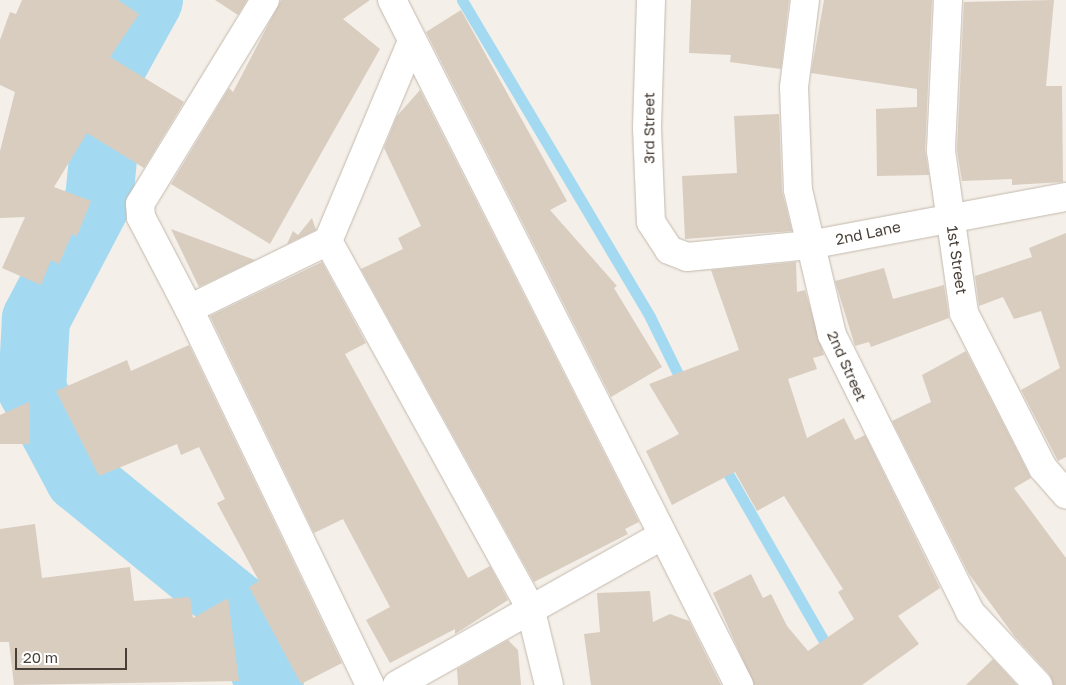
<!DOCTYPE html>
<html>
<head>
<meta charset="utf-8">
<style>
	body { margin:0 }
	#map { position:relative; width:1066px; height:685px; overflow:hidden; background:#f4efe8; font-family:"Golos Text",sans-serif }
	div>[style] { position:absolute }
	[style*='--x'] { left:calc(var(--x)*1px); top:calc(var(--y)*1px); width:calc(var(--w)*1px); rotate:calc(var(--a)*1deg) }
	.stream>* { height:11px; margin:-5.5px; padding:0 5.5px; transform-origin:5.5px; border-radius:5.5px; background:#a4daf1 }
	.river>* { height:68px; margin:-34px; padding:0 34px; transform-origin:34px; border-radius:34px; background:#a4daf1 }
	.building>* { inset:0; background:#d9cdc0 }
	.roads { filter:drop-shadow(0 0 1px #c3b9ad) drop-shadow(0 0 1px #c3b9ad) }
	.minor>* { height:28px; margin:-14px; padding:0 14px; transform-origin:14px; border-radius:14px; background:#fff }
	span { translate:-50% -50%; white-space:nowrap; text-align:center; line-height:1.15; -webkit-text-stroke:4.5px #fff; paint-order:stroke }
	.street-label { font-size:15px; color:#483f37 }
	.scale { position:absolute; left:15px; top:648px; width:112px; height:22px; box-sizing:border-box; border:2px solid #483f37; border-top:0; padding-left:6px; font-size:15px; line-height:18px; white-space:nowrap; color:#483f37; -webkit-text-stroke:4px #fff; paint-order:stroke }
</style>
</head>
<body>
<div id="map">
	<div class="stream">
		<i style="--x:462;--y:0;--w:369;--a:59.3"></i>
		<i style="--x:650;--y:317;--w:77;--a:63.8"></i>
		<i style="--x:722;--y:463;--w:219;--a:60.2"></i>
	</div>
	<div class="river">
		<i style="--x:149;--y:0;--w:77;--a:118.9"></i>
		<i style="--x:112;--y:67;--w:133;--a:95.6"></i>
		<i style="--x:99;--y:199;--w:136;--a:117.7"></i>
		<i style="--x:36;--y:319;--w:71;--a:93.2"></i>
		<i style="--x:32;--y:390;--w:100;--a:61.9"></i>
		<i style="--x:79;--y:478;--w:205;--a:39.1"></i>
		<i style="--x:238;--y:607;--w:84;--a:67.7"></i>
	</div>
	<div class="building">
		<i style="clip-path:polygon(22px 0,118px 0,139px 14px,110px 57px,184px 102px,144px 168px,87px 133px,54px 187px,91px 201px,77px 236px,72px 234px,59px 264px,51px 260px,41px 285px,2px 268px,25px 217px,0 218px,0 151px,15px 92px,0 85px,0 40px,10px 12px,16px 14px)"></i>
		<i style="clip-path:polygon(215px 0,247px 0,238px 15px)"></i>
		<i style="clip-path:polygon(281px 0,370px 0,343px 19px,380px 49px,270px 244px,171px 184px,229px 88px,233px 92px)"></i>
		<i style="clip-path:polygon(691px 0,789px 0,781px 69px,730px 62px,731px 55px,689px 53px)"></i>
		<i style="clip-path:polygon(824px 0,932px 0,925px 150px,929px 175px,877px 176px,876px 109px,917px 107px,917px 89px,811px 73px)"></i>
		<i style="clip-path:polygon(1054px 0,1046px 86px,1062px 86px,1063px 182px,1012px 185px,1012px 179px,962px 181px,957px 150px,964px 2px)"></i>
		<i style="clip-path:polygon(461px 10px,567px 201px,550px 210px,617px 286px,614px 288px,662px 367px,611px 397px,426px 32px)"></i>
		<i style="clip-path:polygon(420px 90px,639px 522px,625px 529px,628px 534px,534px 582px,361px 269px,403px 249px,398px 238px,421px 226px,384px 148px,397px 116px)"></i>
		<i style="clip-path:polygon(779px 114px,782px 191px,792px 231px,685px 239px,682px 176px,737px 173px,734px 116px)"></i>
		<i style="clip-path:polygon(312px 218px,316px 230px,287px 244px,293px 231px,298px 235px)"></i>
		<i style="clip-path:polygon(171px 229px,255px 260px,199px 287px)"></i>
		<i style="clip-path:polygon(1066px 233px,1066px 457px,1058px 461px,1021px 390px,1060px 368px,1041px 311px,1014px 319px,1003px 297px,979px 306px,975px 276px,1032px 257px,1029px 248px)"></i>
		<i style="clip-path:polygon(322px 262px,366px 343px,345px 354px,468px 578px,490px 566px,508px 600px,455px 634px,455px 629px,390px 663px,366px 620px,390px 607px,343px 519px,314px 533px,210px 316px)"></i>
		<i style="clip-path:polygon(796px 262px,797px 292px,805px 290px,824px 355px,813px 358px,817px 369px,788px 379px,807px 438px,844px 418px,855px 440px,865px 435px,940px 588px,898px 616px,919px 644px,862px 685px,754px 685px,713px 593px,751px 574px,763px 598px,771px 594px,787px 626px,808px 651px,854px 619px,838px 592px,843px 589px,784px 496px,757px 511px,735px 472px,672px 505px,646px 451px,679px 434px,649px 384px,739px 350px,711px 270px)"></i>
		<i style="clip-path:polygon(884px 268px,893px 299px,944px 285px,949px 318px,871px 347px,869px 342px,855px 346px,835px 281px)"></i>
		<i style="clip-path:polygon(189px 345px,342px 663px,301px 684px,249px 587px,259px 581px,217px 503px,225px 499px,199px 447px,181px 455px,177px 444px,99px 476px,56px 391px,127px 360px,131px 371px)"></i>
		<i style="clip-path:polygon(966px 351px,1031px 478px,1014px 488px,1066px 558px,1066px 685px,1053px 685px,1049px 674px,1015px 637px,969px 574px,892px 421px,931px 402px,922px 375px)"></i>
		<i style="clip-path:polygon(29px 402px,30px 444px,0 444px,0 415px)"></i>
		<i style="clip-path:polygon(35px 524px,42px 578px,130px 567px,134px 601px,190px 597px,193px 618px,228px 598px,239px 681px,14px 685px,9px 642px,0 642px,0 529px)"></i>
		<i style="clip-path:polygon(650px 591px,653px 622px,670px 614px,689px 621px,721px 685px,591px 685px,584px 634px,600px 632px,597px 593px)"></i>
		<i style="clip-path:polygon(508px 640px,518px 650px,521px 685px,458px 685px,457px 669px)"></i>
		<i style="clip-path:polygon(993px 659px,1017px 685px,966px 685px)"></i>
	</div>
	<div class="roads">
		<div class="minor">
			<i style="--x:392;--y:0;--w:768;--a:63.13"></i>
			<i style="--x:651;--y:0;--w:128;--a:91.8"></i>
			<i style="--x:647;--y:128;--w:94;--a:87.6"></i>
			<i style="--x:651;--y:222;--w:33;--a:57"></i>
			<i style="--x:669;--y:250;--w:19;--a:21"></i>
			<i style="--x:687;--y:257;--w:123;--a:-5.6"></i>
			<i style="--x:809;--y:245;--w:261;--a:-10.6"></i>
			<i style="--x:805;--y:0;--w:88;--a:97.2"></i>
			<i style="--x:794;--y:87;--w:103;--a:87.8"></i>
			<i style="--x:798;--y:190;--w:149;--a:76.8"></i>
			<i style="--x:832;--y:335;--w:309;--a:63.5"></i>
			<i style="--x:970;--y:612;--w:100;--a:47"></i>
			<i style="--x:948;--y:0;--w:151;--a:92.7"></i>
			<i style="--x:941;--y:151;--w:164;--a:81.9"></i>
			<i style="--x:964;--y:313;--w:174;--a:63"></i>
			<i style="--x:1043;--y:468;--w:35;--a:49"></i>
			<i style="--x:328;--y:241;--w:214;--a:-67.2"></i>
			<i style="--x:189;--y:309;--w:104;--a:-117.6"></i>
			<i style="--x:141;--y:217;--w:13;--a:-94"></i>
			<i style="--x:140;--y:204;--w:239;--a:-58.5"></i>
			<i style="--x:370;--y:685;--w:417;--a:-115.7"></i>
			<i style="--x:189;--y:309;--w:155;--a:-26.1"></i>
			<i style="--x:328;--y:241;--w:418;--a:61.1"></i>
			<i style="--x:530;--y:607;--w:80;--a:76.3"></i>
			<i style="--x:397;--y:685;--w:305;--a:-29.4"></i>
		</div>
	</div>
	<div class="street-label">
		<span style="left:649px;top:128px;rotate:-90deg">3rd Street</span>
		<span style="left:868px;top:233px;rotate:-12deg">2nd Lane</span>
		<span style="left:957px;top:260px;rotate:82deg">1st Street</span>
		<span style="left:847px;top:366px;rotate:66deg">2nd Street</span>
	</div>
	<div class="scale">20 m</div>
</div>
</body>
</html>
